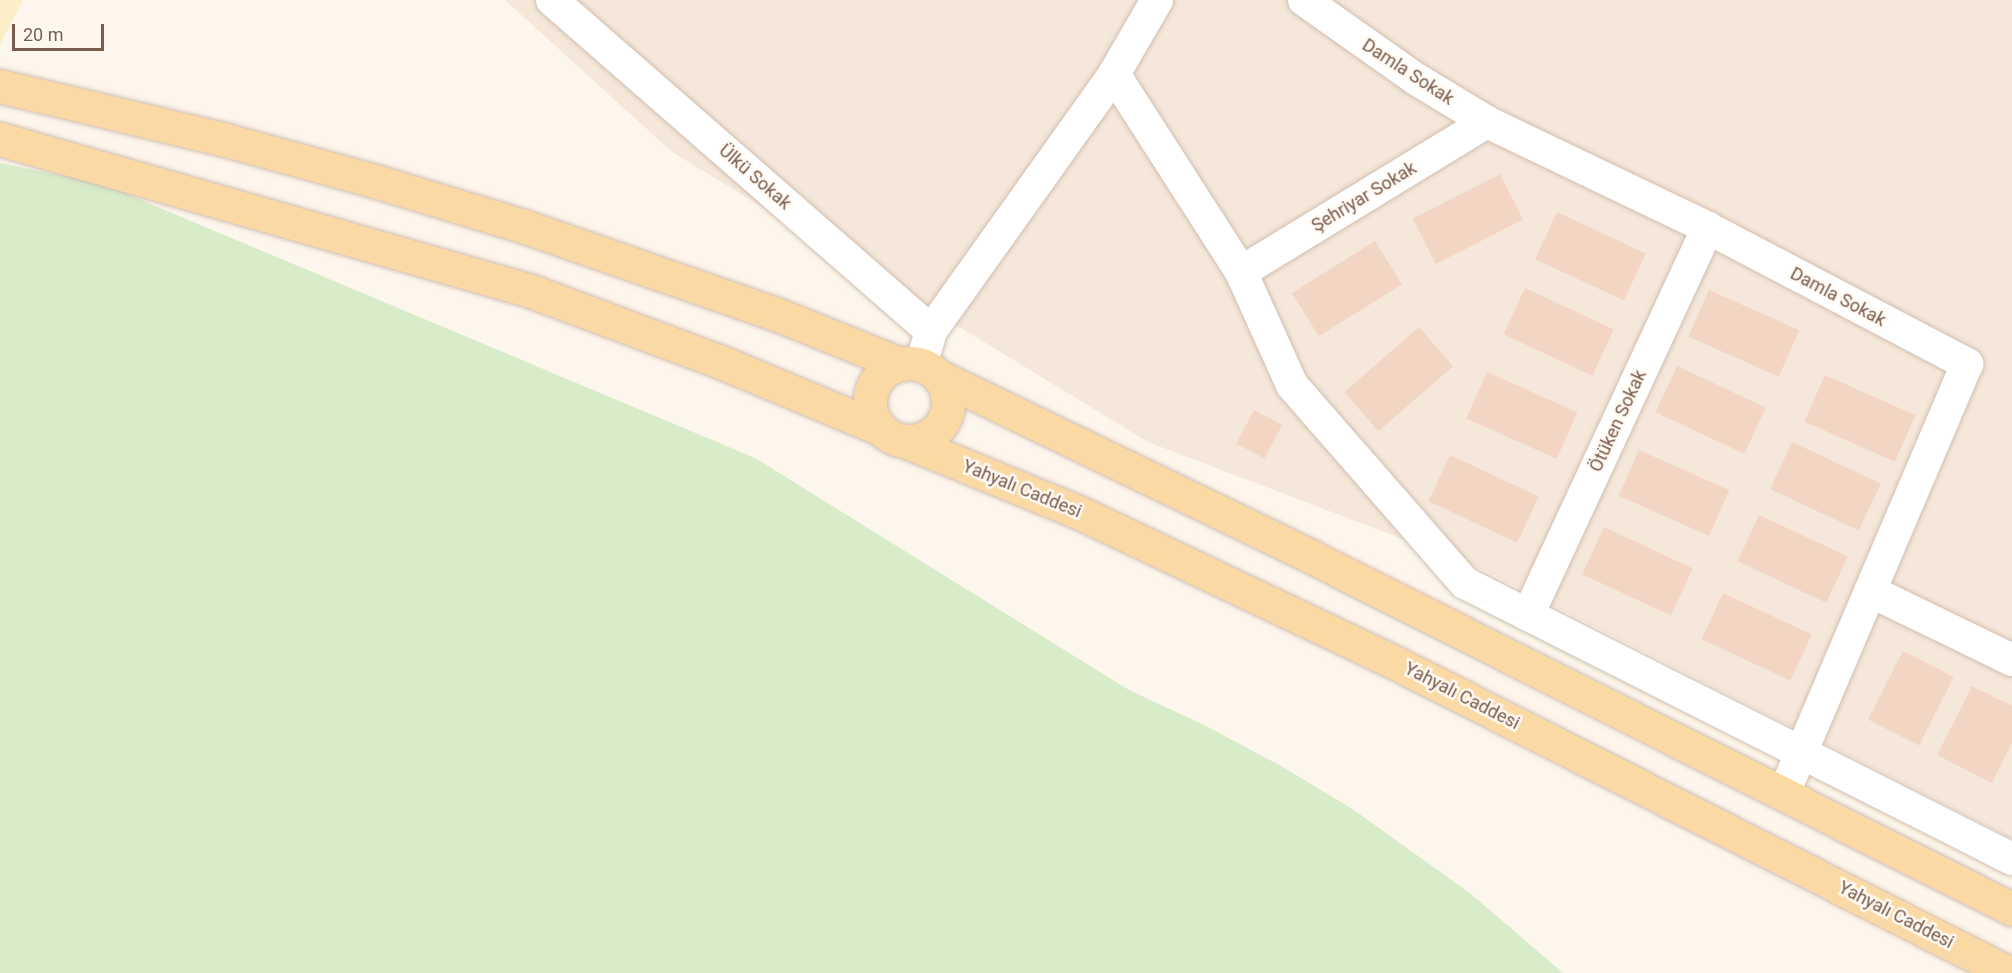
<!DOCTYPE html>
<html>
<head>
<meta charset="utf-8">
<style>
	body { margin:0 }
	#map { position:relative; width:2012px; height:973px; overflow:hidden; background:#fdf6ec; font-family:Roboto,sans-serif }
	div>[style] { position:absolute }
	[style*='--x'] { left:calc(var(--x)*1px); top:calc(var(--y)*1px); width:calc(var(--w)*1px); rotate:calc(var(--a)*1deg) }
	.residential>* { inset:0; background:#f5e8da }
	.green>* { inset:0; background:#d8ecc9 }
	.sand>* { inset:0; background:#fcefc7 }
	.building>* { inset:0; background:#f3d5c3; transform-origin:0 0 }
	.roads { filter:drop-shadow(0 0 2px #d1beb0) drop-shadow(0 0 2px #d1beb0) }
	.minor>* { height:32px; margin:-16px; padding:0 16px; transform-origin:16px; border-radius:16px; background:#fff }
	.major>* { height:33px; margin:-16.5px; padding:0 16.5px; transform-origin:16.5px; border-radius:16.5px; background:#fbd9a5 }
	.major>.ring { margin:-16.5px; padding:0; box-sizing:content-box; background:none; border:33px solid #fbd9a5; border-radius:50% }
	span { translate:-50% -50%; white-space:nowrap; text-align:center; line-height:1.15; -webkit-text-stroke:5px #fffaf3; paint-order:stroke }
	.street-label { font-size:18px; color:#7a5c4d }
	.scale { position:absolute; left:12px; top:24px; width:92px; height:27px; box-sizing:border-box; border:3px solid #7a5c4d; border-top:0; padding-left:8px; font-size:18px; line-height:21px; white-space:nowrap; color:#7a5c4d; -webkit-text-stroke:4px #fffaf3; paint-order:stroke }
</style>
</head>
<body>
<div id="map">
	<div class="residential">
		<i style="clip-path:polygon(505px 0,2012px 0,2012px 839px,1484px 570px,1148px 442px,672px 152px)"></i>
	</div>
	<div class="green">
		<i style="clip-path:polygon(0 163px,103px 184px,755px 458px,1129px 690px,1206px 726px,1281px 766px,1354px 810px,1471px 894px,1563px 973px,0 973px)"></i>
	</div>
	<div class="sand">
		<i style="clip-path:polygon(0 0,23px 0,1px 43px,0 43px)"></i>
	</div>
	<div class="building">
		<i style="left:1500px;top:174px;width:51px;height:98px;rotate:63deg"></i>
		<i style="left:1557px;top:212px;width:98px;height:52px;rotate:25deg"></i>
		<i style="left:1375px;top:241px;width:51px;height:98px;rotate:58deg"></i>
		<i style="left:1525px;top:288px;width:98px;height:51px;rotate:25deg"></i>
		<i style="left:1709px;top:290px;width:99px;height:51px;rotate:24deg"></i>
		<i style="left:1419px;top:327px;width:52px;height:99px;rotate:49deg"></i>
		<i style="left:1677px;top:366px;width:98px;height:51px;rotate:25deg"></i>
		<i style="left:1487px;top:372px;width:99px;height:51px;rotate:24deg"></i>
		<i style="left:1825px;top:375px;width:99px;height:51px;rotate:24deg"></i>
		<i style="left:1254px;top:410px;width:32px;height:38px;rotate:28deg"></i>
		<i style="left:1792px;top:442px;width:98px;height:52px;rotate:25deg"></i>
		<i style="left:1639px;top:450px;width:99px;height:50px;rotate:24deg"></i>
		<i style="left:1450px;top:455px;width:98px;height:51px;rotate:25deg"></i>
		<i style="left:1759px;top:515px;width:98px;height:51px;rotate:25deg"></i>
		<i style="left:1604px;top:527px;width:98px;height:52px;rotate:25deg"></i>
		<i style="left:1723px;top:593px;width:98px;height:51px;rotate:25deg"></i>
		<i style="left:1903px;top:651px;width:57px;height:77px;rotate:27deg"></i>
		<i style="clip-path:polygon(1972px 686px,2012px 706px,2012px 743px,1992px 783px,1937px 755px)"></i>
	</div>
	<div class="roads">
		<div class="minor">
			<i style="--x:552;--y:0;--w:503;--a:41.13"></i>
			<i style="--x:931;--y:331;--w:36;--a:106"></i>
			<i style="--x:1304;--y:0;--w:137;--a:35.2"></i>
			<i style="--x:1416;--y:79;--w:83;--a:31.2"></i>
			<i style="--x:1487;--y:122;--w:245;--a:25.6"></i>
			<i style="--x:1708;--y:228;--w:293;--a:27.7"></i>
			<i style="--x:1967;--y:364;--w:467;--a:113.1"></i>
			<i style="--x:1114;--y:74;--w:235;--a:57.3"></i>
			<i style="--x:1241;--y:272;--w:124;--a:65.7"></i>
			<i style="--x:1292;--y:385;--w:263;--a:48.9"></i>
			<i style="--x:1465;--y:583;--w:613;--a:26.77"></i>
			<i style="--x:1241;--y:272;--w:288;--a:-31.4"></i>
			<i style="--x:931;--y:331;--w:315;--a:-54.5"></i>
			<i style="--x:1114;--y:74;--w:86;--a:-59.8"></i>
			<i style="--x:1870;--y:591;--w:158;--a:25.9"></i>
			<i style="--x:1528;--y:615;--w:427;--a:-65.1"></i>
		</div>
		<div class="major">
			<i style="--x:0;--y:86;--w:232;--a:13.4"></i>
			<i style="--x:226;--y:140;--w:155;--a:15.4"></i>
			<i style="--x:375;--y:181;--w:155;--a:16.9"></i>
			<i style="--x:523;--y:226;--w:268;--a:19.2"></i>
			<i style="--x:776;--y:314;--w:134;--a:22"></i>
			<i style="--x:0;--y:139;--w:552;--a:15.97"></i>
			<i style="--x:531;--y:291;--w:203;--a:20.5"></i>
			<i style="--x:721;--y:362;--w:173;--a:22.7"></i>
			<i class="ring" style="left:870px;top:363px;width:45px;height:45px"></i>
			<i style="--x:938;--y:376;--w:418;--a:25.8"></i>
			<i style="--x:1314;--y:558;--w:781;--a:26.7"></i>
			<i style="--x:905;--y:441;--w:187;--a:22.3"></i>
			<i style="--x:1078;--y:512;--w:352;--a:25.4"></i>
			<i style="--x:1396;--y:663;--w:687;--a:26.83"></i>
		</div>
	</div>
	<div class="street-label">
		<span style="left:1408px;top:72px;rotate:33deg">Damla Sokak</span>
		<span style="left:755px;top:177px;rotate:41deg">Ülkü Sokak</span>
		<span style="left:1364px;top:197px;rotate:-31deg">Şehriyar Sokak</span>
		<span style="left:1838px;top:297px;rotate:28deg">Damla Sokak</span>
		<span style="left:1618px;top:421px;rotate:-65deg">Ötüken Sokak</span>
		<span style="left:1022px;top:489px;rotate:22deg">Yahyalı Caddesi</span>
		<span style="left:1462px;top:696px;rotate:27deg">Yahyalı Caddesi</span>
		<span style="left:1896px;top:915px;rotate:27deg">Yahyalı Caddesi</span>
	</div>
	<div class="scale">20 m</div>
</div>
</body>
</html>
